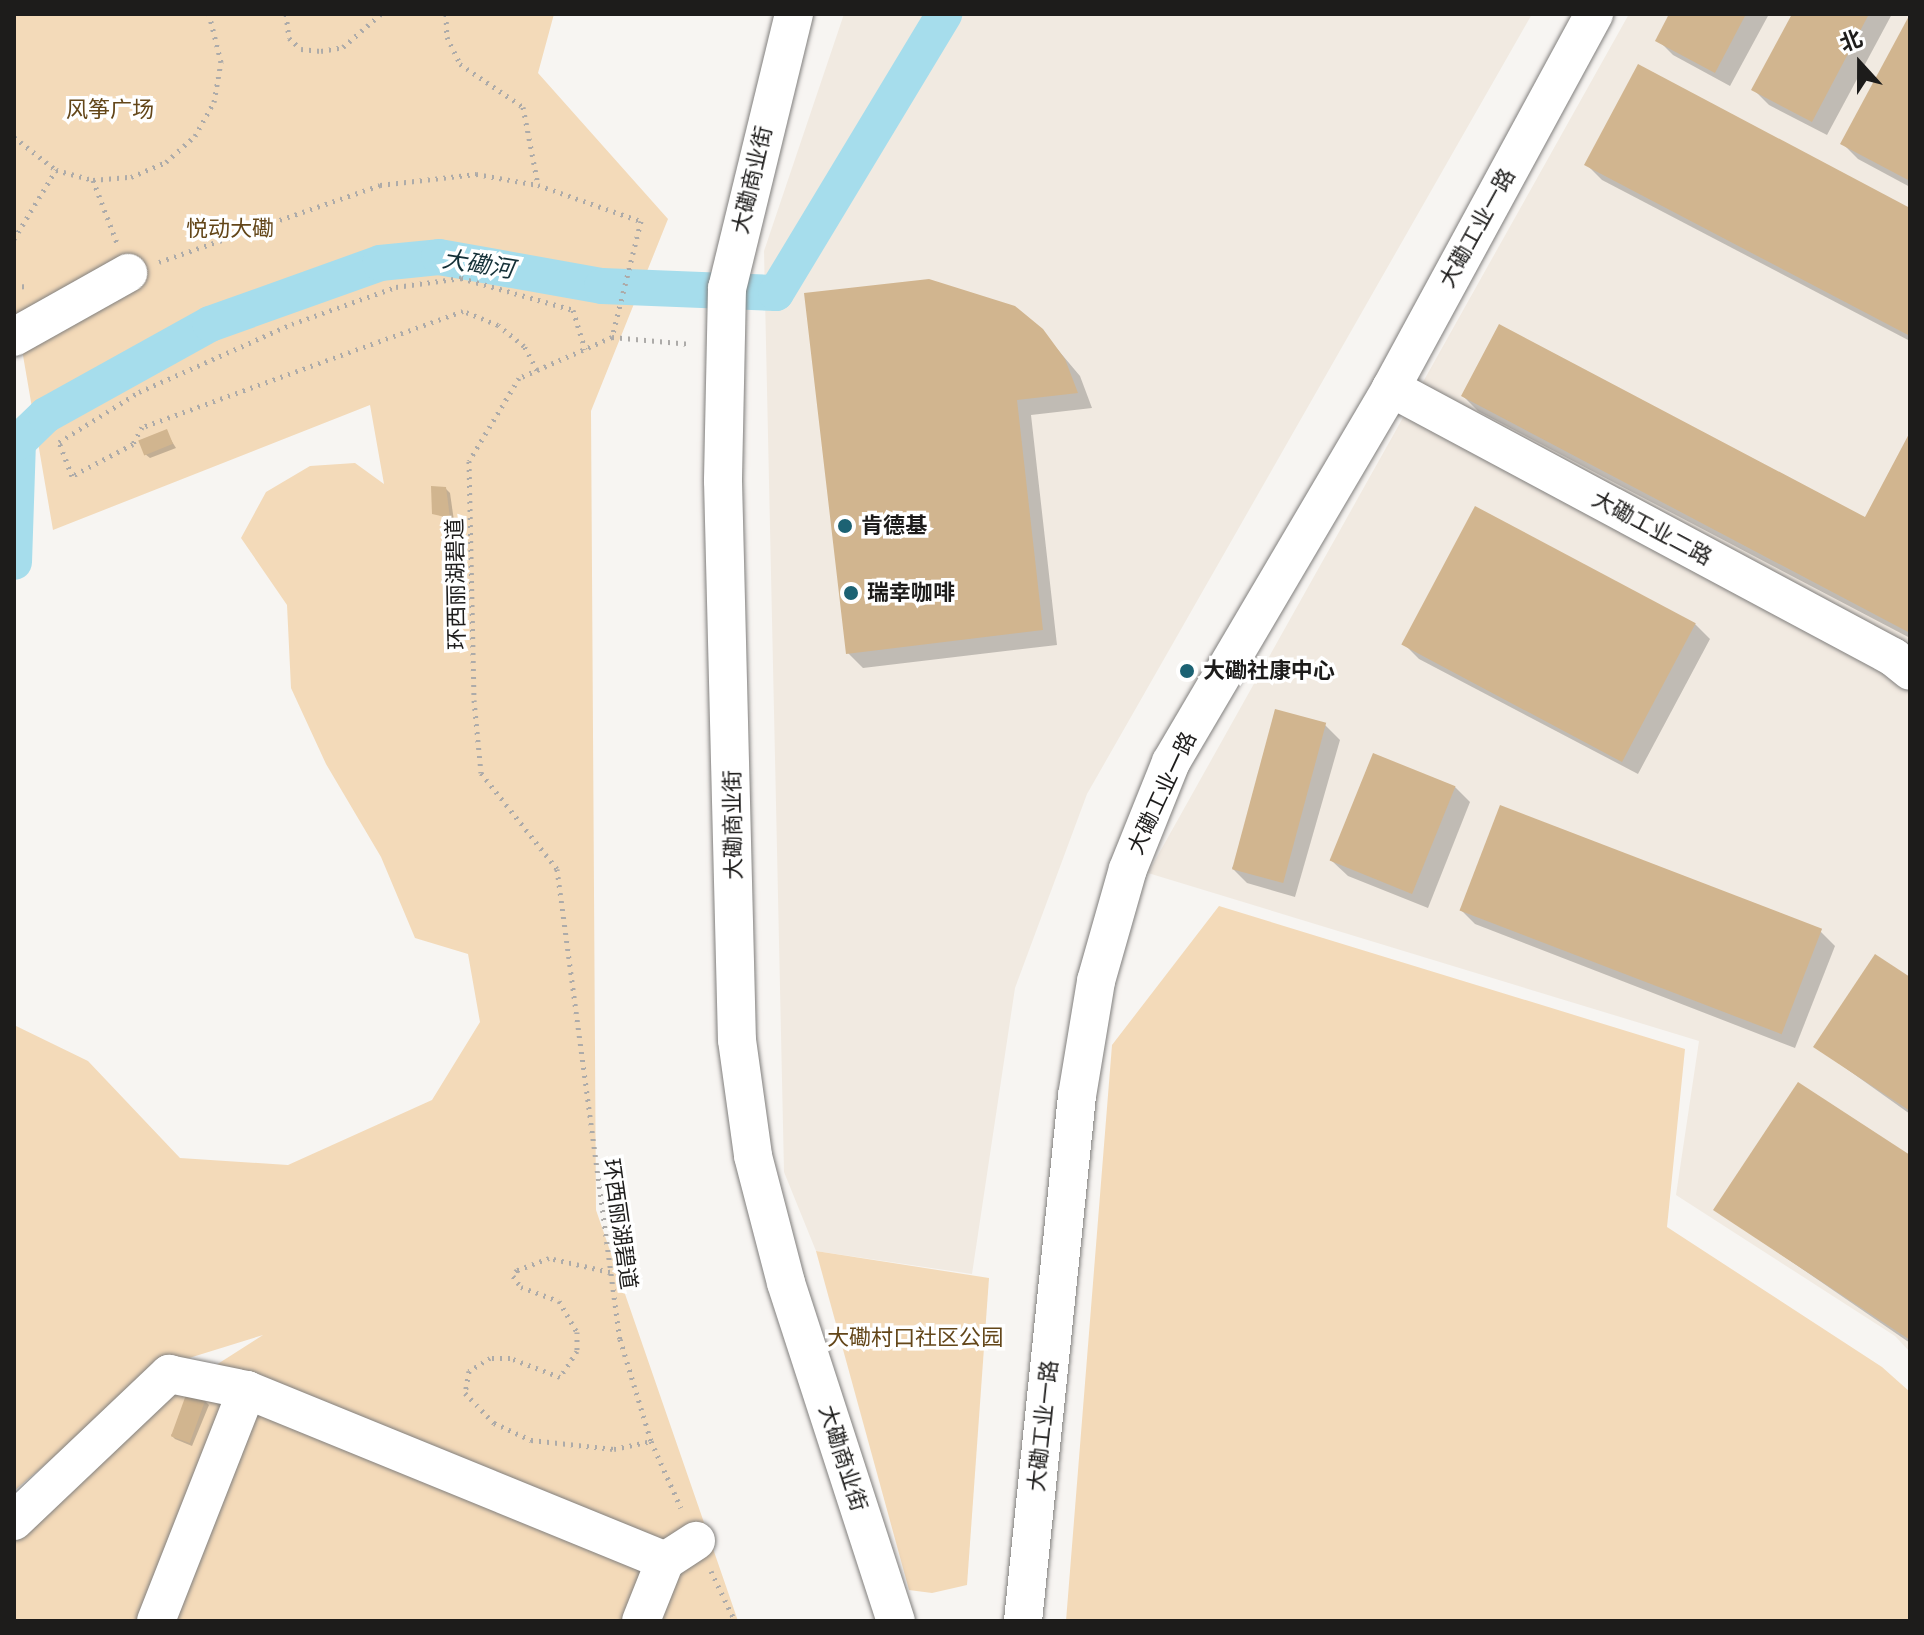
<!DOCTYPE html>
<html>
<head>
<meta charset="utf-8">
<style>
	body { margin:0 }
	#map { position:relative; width:1924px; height:1635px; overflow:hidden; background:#f7f5f2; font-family:"DejaVu Sans","Noto Sans SC",sans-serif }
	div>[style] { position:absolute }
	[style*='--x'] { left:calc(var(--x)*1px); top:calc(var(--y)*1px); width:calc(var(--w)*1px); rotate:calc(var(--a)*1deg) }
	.built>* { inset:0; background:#f1eae1 }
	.green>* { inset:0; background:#f3dab9 }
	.shadow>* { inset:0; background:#0003 }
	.canal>* { height:36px; margin:-18px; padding:0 18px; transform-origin:18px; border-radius:18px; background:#a6ddec }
	.building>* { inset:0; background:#d1b58f; transform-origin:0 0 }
	.path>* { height:5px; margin-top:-2.5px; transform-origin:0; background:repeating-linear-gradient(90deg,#adaba9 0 2px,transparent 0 8px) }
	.roads { filter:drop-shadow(0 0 2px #817f7d) drop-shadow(0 0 2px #817f7d) }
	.minor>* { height:38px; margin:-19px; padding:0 19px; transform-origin:19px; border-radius:19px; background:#fff }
	.dots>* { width:22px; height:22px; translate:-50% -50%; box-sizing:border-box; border:4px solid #fff; border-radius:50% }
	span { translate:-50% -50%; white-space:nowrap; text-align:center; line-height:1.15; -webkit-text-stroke:7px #fff; paint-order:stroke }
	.park-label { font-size:22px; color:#634619 }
	.street-label { font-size:22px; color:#1d1c1b }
	.poi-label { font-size:22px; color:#1d1c1b; font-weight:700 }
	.left { translate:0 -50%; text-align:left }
	.water-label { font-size:24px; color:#143037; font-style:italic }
	.frame { position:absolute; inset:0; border:16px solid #1d1c1b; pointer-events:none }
	.north { position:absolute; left:1820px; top:24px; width:80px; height:80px; -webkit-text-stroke:6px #fff; paint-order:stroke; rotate:339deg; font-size:22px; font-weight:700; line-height:32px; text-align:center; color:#1d1c1b }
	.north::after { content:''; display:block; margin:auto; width:28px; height:36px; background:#1d1c1b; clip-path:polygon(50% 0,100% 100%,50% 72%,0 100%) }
</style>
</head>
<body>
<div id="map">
	<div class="built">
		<i style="clip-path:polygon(844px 14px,1532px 14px,1087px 794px,1015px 988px,972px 1274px,816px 1251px,784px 1172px,764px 251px)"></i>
		<i style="clip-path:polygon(1629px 14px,1910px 14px,1910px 1352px,1895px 1336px,1676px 1195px,1699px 1041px,1148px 873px)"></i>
	</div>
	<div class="green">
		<i style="clip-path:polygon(14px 14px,554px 14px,538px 73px,668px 219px,591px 411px,596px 1210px,738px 1621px,14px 1621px,14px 1494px,263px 1335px,160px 1367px,14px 1491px,14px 1025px,88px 1061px,180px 1158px,288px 1165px,432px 1100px,480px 1022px,468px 954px,415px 938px,381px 857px,326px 764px,291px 688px,287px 605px,241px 538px,266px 492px,310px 466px,355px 463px,384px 484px,370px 405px,53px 530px,14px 303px)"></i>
		<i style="clip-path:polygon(1219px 906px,1685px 1049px,1667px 1227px,1882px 1367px,1910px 1392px,1910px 1621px,1066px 1621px,1112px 1045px)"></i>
		<i style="clip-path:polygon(816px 1251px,989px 1278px,967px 1585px,932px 1593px,909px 1590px)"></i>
	</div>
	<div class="shadow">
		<i style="clip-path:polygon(1672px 14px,1769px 14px,1730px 86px,1673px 55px,1658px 40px)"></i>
		<i style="clip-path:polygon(1794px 14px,1892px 14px,1827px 135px,1769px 105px,1754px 90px)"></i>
		<i style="clip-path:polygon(1910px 17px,1910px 187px,1858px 159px,1843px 144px)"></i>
		<i style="clip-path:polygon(1587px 165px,1910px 210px,1910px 341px,1602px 180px)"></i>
		<i style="clip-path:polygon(1042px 331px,1080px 376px,1092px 408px,1031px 415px,1057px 645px,863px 668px,848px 653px)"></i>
		<i style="clip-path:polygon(1463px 396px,1866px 519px,1910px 437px,1910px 638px,1478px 411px)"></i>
		<i style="clip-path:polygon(166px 432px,176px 448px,150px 458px,145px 454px)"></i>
		<i style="clip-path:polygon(446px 489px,450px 493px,454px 521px,434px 513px)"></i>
		<i style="clip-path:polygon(1695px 624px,1710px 639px,1638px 774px,1419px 659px,1404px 644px)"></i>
		<i style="clip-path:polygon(1325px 725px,1340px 740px,1295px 897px,1247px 883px,1232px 868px)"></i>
		<i style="clip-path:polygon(1455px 787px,1470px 802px,1428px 908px,1348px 876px,1332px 861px)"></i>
		<i style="clip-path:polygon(1460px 909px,1820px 931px,1835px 946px,1795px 1048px,1475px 924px)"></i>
		<i style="clip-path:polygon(1910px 979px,1910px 1114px,1816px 1047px)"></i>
		<i style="clip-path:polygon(1910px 1158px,1910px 1343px,1715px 1209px)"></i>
		<i style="clip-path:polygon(205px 1401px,209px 1405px,192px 1446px,175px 1439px,171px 1435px)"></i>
	</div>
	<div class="canal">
		<i style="--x:14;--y:562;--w:120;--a:-88.1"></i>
		<i style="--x:18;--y:442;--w:39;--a:-44"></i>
		<i style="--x:46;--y:415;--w:188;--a:-29"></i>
		<i style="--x:210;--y:324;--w:181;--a:-19.7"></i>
		<i style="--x:380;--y:263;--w:59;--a:-5.8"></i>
		<i style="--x:439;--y:257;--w:166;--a:10.1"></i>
		<i style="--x:602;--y:286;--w:174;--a:2.3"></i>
		<i style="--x:776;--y:293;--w:326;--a:-58.9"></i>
	</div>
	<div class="building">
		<i style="clip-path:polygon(1669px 14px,1746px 14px,1715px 73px,1655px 41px)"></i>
		<i style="clip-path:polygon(1792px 14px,1869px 14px,1812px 122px,1751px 90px)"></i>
		<i style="clip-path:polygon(1910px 14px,1910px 181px,1840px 144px)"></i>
		<i style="clip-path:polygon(1638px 64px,1910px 208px,1910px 336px,1584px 165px)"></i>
		<i style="clip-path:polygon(929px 279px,1015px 306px,1043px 329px,1065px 359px,1078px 393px,1017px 400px,1043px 630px,846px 654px,804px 293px)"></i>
		<i style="clip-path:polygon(1499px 324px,1865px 517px,1910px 432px,1910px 633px,1461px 396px)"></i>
		<i style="left:167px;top:429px;width:16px;height:31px;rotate:68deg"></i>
		<i style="clip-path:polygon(431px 486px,446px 487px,450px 518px,432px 514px)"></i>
		<i style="left:1475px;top:506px;width:250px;height:157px;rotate:28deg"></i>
		<i style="left:1275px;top:709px;width:53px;height:166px;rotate:15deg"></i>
		<i style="left:1373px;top:753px;width:89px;height:116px;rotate:22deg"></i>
		<i style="left:1500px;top:805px;width:345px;height:113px;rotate:21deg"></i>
		<i style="clip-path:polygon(1875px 954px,1910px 977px,1910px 1111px,1813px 1047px)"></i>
		<i style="clip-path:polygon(1798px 1082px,1910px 1155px,1910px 1340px,1713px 1210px)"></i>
		<i style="left:187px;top:1392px;width:20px;height:47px;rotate:20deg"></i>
	</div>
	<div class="path">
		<i style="--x:286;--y:14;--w:24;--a:83"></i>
		<i style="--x:289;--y:38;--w:16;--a:43"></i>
		<i style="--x:301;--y:49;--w:20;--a:6"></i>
		<i style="--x:321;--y:51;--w:22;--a:-10"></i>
		<i style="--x:343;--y:47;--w:50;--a:-41"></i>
		<i style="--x:446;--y:14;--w:23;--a:88"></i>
		<i style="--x:447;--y:37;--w:30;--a:64"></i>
		<i style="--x:460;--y:64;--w:76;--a:34.3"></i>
		<i style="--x:523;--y:107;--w:79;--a:79.1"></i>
		<i style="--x:14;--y:137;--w:53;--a:38.2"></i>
		<i style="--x:56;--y:170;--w:38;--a:15"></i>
		<i style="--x:93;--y:180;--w:38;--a:-5"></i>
		<i style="--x:131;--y:177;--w:38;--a:-23"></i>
		<i style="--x:166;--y:162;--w:39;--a:-42"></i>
		<i style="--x:195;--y:136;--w:39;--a:-61"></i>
		<i style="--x:214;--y:102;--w:41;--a:-80.1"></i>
		<i style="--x:221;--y:62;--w:49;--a:-104"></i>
		<i style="--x:93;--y:180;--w:67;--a:69.1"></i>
		<i style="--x:14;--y:239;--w:81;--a:-58.7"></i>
		<i style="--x:159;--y:262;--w:234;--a:-19.2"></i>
		<i style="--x:380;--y:185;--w:97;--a:-6.5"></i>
		<i style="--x:476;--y:174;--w:63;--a:10.1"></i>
		<i style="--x:538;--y:185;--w:109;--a:19.3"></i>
		<i style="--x:641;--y:221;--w:120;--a:104"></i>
		<i style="--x:612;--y:337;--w:102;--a:156.2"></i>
		<i style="--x:519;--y:378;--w:97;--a:121.1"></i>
		<i style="--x:469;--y:461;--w:239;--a:88.8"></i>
		<i style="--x:474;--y:700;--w:73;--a:84.5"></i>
		<i style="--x:481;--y:773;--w:122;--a:51.6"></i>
		<i style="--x:557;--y:869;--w:474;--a:82.4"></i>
		<i style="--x:620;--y:1339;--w:107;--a:73.1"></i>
		<i style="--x:651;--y:1441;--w:73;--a:65.9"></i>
		<i style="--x:14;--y:287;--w:13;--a:-4"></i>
		<i style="--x:612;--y:337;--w:79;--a:5.1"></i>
		<i style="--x:537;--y:370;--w:27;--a:-118"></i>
		<i style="--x:524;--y:346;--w:33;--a:-141"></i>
		<i style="--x:498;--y:325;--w:38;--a:-158"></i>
		<i style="--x:463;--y:311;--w:341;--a:160.1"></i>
		<i style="--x:142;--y:427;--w:19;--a:118"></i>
		<i style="--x:133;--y:444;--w:69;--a:152.3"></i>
		<i style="--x:72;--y:476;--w:36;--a:-111"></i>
		<i style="--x:59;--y:442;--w:94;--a:-32"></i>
		<i style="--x:139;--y:392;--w:167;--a:-24"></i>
		<i style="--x:292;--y:324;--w:110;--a:-19.6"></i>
		<i style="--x:396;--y:287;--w:66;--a:-7.9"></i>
		<i style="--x:461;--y:278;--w:116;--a:15.9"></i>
		<i style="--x:573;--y:310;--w:41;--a:72.9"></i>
		<i style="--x:610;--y:1272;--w:63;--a:-167.1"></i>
		<i style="--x:549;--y:1258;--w:34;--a:159"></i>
		<i style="--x:517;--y:1270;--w:7;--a:124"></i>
		<i style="--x:513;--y:1276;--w:14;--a:54"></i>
		<i style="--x:521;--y:1287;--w:40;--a:20.2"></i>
		<i style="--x:559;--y:1301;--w:36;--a:60"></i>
		<i style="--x:577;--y:1332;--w:19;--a:90"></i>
		<i style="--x:577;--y:1351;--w:31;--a:123"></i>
		<i style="--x:560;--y:1377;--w:53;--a:-159.2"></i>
		<i style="--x:510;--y:1358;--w:20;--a:180"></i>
		<i style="--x:490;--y:1358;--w:25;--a:148"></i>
		<i style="--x:469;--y:1371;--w:22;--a:100"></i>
		<i style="--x:465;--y:1393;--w:42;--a:46"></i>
		<i style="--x:494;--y:1423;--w:41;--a:24.7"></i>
		<i style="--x:531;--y:1440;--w:83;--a:6.2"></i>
		<i style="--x:614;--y:1449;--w:38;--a:-12"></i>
		<i style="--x:711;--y:1571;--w:55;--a:64.4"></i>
	</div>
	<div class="roads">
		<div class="minor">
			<i style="--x:794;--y:14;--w:282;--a:103.7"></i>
			<i style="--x:727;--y:288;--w:193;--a:91.2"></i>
			<i style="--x:723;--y:481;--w:559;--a:88.57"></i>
			<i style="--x:737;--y:1040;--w:117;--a:82.1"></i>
			<i style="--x:753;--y:1156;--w:131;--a:75.4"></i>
			<i style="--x:786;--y:1283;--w:355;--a:72"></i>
			<i style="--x:14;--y:337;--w:131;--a:-29.3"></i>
			<i style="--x:1391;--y:388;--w:570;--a:28.18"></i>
			<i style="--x:1893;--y:657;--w:22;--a:39"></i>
			<i style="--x:14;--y:1521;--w:214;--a:-43.5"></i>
			<i style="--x:169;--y:1374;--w:80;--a:11.6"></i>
			<i style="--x:247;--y:1390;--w:452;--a:22.2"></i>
			<i style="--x:665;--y:1561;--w:37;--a:-33"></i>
			<i style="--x:156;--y:1621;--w:248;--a:-68.5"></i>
			<i style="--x:641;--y:1621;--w:65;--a:-68.2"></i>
			<i style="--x:1023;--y:1621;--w:528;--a:-84.13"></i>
			<i style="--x:1077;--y:1096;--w:117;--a:-80.6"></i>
			<i style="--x:1096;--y:981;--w:116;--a:-74.1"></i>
			<i style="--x:1128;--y:869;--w:115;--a:-68.1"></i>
			<i style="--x:1171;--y:762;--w:434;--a:-59.5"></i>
			<i style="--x:1391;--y:388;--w:426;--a:-61.5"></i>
		</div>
	</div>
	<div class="dots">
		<i style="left:845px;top:526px;background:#1c6273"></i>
		<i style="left:851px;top:593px;background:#1c6273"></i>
		<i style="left:1187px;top:671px;background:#1c6273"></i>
	</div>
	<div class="park-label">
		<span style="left:110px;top:110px">风筝广场</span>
		<span style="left:230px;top:229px">悦动大磡</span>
		<span style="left:915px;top:1338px">大磡村口社区公园</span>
	</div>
	<div class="street-label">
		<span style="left:752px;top:180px;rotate:-77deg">大磡商业街</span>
		<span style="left:1477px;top:228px;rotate:-61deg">大磡工业一路</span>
		<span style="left:1652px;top:528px;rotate:28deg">大磡工业二路</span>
		<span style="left:456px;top:584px;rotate:-91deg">环西丽湖碧道</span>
		<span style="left:1162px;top:793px;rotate:-65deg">大磡工业一路</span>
		<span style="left:733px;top:825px;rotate:-91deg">大磡商业街</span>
		<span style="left:620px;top:1224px;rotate:82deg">环西丽湖碧道</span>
		<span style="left:1043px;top:1426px;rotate:-84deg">大磡工业一路</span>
		<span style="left:843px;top:1458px;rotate:72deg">大磡商业街</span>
	</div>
	<div class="poi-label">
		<span class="left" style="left:861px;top:526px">肯德基</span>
		<span class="left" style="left:867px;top:593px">瑞幸咖啡</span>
		<span class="left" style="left:1203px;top:671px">大磡社康中心</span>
	</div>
	<div class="water-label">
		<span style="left:478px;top:265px;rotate:9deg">大磡河</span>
	</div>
	<div class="frame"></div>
	<div class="north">北</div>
</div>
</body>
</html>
